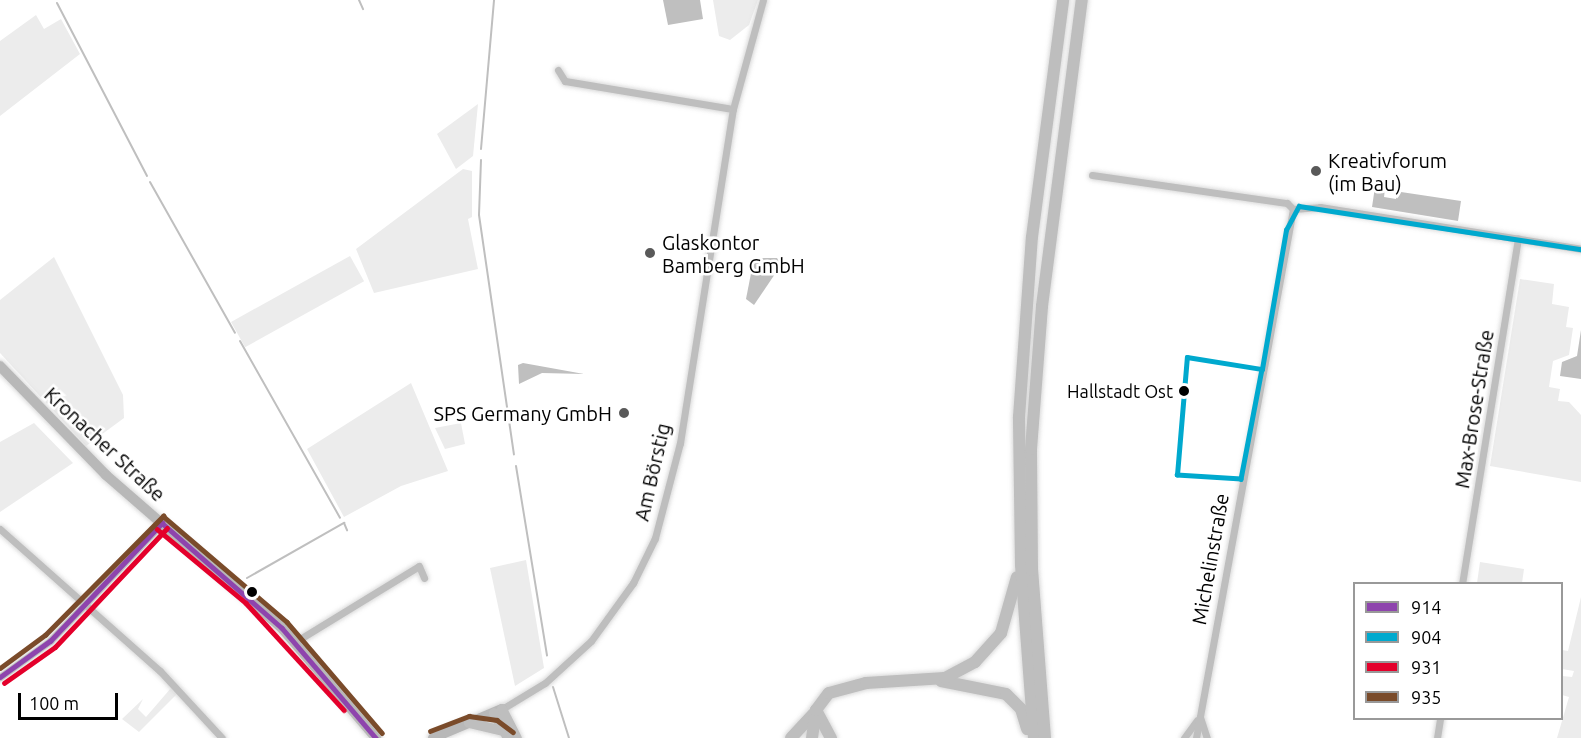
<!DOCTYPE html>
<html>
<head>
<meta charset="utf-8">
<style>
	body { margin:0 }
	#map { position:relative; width:1581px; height:738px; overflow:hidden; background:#fff; font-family:Ubuntu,sans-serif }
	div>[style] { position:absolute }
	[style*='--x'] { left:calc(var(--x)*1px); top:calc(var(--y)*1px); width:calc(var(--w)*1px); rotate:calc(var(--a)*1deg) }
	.green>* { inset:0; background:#ececec; transform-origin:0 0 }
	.water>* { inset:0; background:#bfbfbf }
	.stream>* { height:2px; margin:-1px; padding:0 1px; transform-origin:1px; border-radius:1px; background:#bfbfbf }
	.roads { filter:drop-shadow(0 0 2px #dbdbdb) drop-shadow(0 0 2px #dbdbdb) }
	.street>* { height:7px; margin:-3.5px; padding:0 3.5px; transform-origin:3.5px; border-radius:3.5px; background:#bebebe }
	.secondary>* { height:10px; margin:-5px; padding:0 5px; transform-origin:5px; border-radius:5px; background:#b8b8b8 }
	.primary>* { height:10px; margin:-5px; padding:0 5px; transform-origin:5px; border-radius:5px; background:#bebebe }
	.highway>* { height:12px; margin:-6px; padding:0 6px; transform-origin:6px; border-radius:6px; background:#bebebe }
	.bus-1>* { height:4.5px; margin:-2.25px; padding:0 2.25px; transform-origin:2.25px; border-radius:2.25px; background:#8e44ad }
	.bus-2>* { height:4.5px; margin:-2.25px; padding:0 2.25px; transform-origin:2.25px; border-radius:2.25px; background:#00a9ce }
	.bus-3>* { height:4.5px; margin:-2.25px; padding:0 2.25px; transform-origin:2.25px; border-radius:2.25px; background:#e4002b }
	.bus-4>* { height:4.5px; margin:-2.25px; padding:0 2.25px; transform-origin:2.25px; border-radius:2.25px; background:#7a4b2a }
	.dots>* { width:16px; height:16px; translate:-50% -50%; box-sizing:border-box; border:3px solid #fff; border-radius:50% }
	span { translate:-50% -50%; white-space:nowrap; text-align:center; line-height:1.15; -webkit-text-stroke:5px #fff; paint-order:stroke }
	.bus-label { font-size:18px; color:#000 }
	.right { translate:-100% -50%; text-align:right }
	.poi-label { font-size:20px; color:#000 }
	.left { translate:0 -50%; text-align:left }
	.street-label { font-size:20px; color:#000 }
	.legend { position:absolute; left:1353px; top:582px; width:210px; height:138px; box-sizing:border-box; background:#fff; border:2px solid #999; margin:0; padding:8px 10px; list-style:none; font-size:18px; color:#000 }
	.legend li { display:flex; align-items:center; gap:12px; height:30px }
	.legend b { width:30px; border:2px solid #999 }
	.scale { position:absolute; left:18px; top:693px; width:100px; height:27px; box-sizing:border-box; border:3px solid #000; border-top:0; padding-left:8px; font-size:18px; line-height:21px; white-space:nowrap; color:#000; -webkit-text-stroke:4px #fff; paint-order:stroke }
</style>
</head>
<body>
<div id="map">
	<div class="green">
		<i style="clip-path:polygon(713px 0,758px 0,749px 25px,730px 40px,719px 36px)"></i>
		<i style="clip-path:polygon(36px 15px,44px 29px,61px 19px,80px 54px,0 116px,0 41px)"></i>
		<i style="clip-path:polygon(478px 104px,473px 156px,456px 169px,437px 134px)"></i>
		<i style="clip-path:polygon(463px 169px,472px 171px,472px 217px,468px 219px,478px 269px,374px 293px,356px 249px)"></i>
		<i style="left:350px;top:256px;width:29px;height:136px;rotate:61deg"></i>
		<i style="clip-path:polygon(54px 257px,123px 395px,124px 418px,86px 446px,0 353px,0 300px)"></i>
		<i style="clip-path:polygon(1520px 279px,1554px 284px,1552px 304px,1569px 307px,1566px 327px,1573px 328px,1569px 355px,1553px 361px,1549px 387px,1560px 389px,1558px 401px,1569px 402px,1581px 415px,1581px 482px,1490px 466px)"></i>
		<i style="clip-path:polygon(411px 383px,448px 471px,401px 486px,344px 517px,307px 449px)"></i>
		<i style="clip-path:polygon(34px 423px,73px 463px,0 512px,0 442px)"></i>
		<i style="clip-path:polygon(461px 423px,465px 444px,445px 449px,435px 428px)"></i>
		<i style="clip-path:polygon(526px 560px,544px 668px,515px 686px,490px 568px)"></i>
		<i style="clip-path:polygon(1480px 562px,1524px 569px,1522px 583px,1477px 583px)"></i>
		<i style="clip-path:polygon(1581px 597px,1581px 738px,1557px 738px,1569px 697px,1562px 695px,1562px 676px,1572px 677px,1574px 671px,1562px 669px,1562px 650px,1568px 651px)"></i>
		<i style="clip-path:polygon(171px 688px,177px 694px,139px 732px,122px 719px,143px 699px,138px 709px,146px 717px)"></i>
	</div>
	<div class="water">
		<i style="clip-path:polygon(663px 0,700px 0,703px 19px,668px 25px)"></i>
		<i style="clip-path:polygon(1375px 187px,1385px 189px,1384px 197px,1396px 199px,1398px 187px,1401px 192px,1461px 201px,1458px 221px,1372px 207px)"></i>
		<i style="clip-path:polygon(754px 258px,777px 258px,781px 265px,754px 305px,746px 299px)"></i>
		<i style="clip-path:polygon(1581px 330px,1581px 379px,1560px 376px,1562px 362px,1577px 356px)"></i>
		<i style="clip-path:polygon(523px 363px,584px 374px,542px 373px,519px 384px,518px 365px)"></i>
	</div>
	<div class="stream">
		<i style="--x:359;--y:0;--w:10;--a:66"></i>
		<i style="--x:57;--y:3;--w:195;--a:62.5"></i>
		<i style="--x:481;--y:149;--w:150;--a:-85"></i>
		<i style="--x:481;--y:160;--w:55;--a:92.1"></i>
		<i style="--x:479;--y:215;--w:242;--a:81.7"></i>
		<i style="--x:150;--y:182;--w:173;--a:60.6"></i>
		<i style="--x:240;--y:341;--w:203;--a:60.5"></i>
		<i style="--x:516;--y:466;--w:192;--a:80.7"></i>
		<i style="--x:247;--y:578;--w:112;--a:-29.6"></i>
		<i style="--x:344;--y:523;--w:8;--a:67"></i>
		<i style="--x:553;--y:687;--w:53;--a:72.6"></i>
	</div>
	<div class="roads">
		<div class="street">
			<i style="--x:558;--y:70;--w:13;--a:58"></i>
			<i style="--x:565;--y:81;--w:170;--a:9.5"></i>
			<i style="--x:1092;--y:175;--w:197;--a:8.2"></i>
			<i style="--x:1287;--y:203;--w:8;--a:45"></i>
			<i style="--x:0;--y:529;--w:214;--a:41.6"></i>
			<i style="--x:160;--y:671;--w:91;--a:47.2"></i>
			<i style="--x:1462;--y:584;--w:350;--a:-80.8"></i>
			<i style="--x:295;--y:642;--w:145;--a:-31.5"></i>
			<i style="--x:419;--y:566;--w:13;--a:67"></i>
			<i style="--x:0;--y:677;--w:62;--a:-35.8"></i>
			<i style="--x:50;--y:641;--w:163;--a:-46.5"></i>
			<i style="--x:502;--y:709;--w:50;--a:-31.2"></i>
			<i style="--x:545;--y:683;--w:62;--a:-42.4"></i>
			<i style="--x:591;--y:641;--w:72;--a:-54.1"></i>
			<i style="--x:633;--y:583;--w:50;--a:-63.9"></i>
			<i style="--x:655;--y:538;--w:98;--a:-75.3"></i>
			<i style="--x:680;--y:443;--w:338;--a:-81"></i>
			<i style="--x:733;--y:109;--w:113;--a:-74.6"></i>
			<i style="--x:1200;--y:717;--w:22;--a:72"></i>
			<i style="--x:1184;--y:738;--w:22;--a:-54"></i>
			<i style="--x:1196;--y:738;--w:538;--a:-79.61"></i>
			<i style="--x:1293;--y:209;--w:27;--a:-4"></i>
			<i style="--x:1320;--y:207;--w:264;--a:9.1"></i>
			<i style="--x:1437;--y:738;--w:20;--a:-81"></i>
		</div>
		<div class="secondary">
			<i style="--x:0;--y:366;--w:152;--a:45.8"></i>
			<i style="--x:106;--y:475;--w:233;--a:41"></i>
			<i style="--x:282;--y:628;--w:145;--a:49.5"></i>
			<i style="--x:433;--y:738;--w:75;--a:-22.8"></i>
		</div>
		<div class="primary">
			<i style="--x:502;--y:709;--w:33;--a:63"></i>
			<i style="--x:494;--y:713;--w:29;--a:61"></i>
			<i style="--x:469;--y:723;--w:36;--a:13"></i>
		</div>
		<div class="highway">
			<i style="--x:941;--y:681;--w:66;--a:11.3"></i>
			<i style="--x:1006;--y:694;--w:21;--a:45"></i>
			<i style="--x:1021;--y:709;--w:21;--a:73"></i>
			<i style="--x:816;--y:710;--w:32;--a:62"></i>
			<i style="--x:791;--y:738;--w:33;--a:-47"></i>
			<i style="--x:812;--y:738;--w:28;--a:-82"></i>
			<i style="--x:816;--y:710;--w:21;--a:-53"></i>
			<i style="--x:829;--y:693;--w:38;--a:-15"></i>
			<i style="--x:866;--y:683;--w:79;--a:-3.6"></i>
			<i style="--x:945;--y:678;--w:34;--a:-28"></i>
			<i style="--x:975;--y:662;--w:39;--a:-48"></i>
			<i style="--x:1001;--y:633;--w:58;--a:-74.1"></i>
			<i style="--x:1034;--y:738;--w:174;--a:-94.3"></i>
			<i style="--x:1021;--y:564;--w:147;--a:-90.8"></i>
			<i style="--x:1019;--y:417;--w:180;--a:-85.9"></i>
			<i style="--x:1032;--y:237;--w:239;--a:-82.5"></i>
			<i style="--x:1045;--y:738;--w:169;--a:-94.4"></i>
			<i style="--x:1032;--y:570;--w:121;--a:-90.5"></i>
			<i style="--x:1031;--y:449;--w:143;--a:-85.6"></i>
			<i style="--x:1042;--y:306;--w:309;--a:-82.6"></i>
		</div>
	</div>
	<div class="bus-1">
		<i style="--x:162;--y:523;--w:159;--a:41.2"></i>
		<i style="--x:282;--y:628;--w:145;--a:49.5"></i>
		<i style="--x:0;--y:677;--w:62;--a:-35.8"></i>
		<i style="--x:50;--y:641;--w:163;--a:-46.5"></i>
	</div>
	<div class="bus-2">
		<i style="--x:1187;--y:357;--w:76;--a:9.1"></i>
		<i style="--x:1262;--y:369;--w:112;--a:100.8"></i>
		<i style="--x:1241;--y:479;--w:64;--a:-176.4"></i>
		<i style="--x:1177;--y:475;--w:118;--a:-85.2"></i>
		<i style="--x:1262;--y:369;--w:141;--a:-80.2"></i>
		<i style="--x:1286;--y:230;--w:27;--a:-62"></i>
		<i style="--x:1299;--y:206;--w:285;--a:8.7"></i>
	</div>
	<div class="bus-3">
		<i style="--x:157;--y:529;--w:116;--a:39.7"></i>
		<i style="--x:246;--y:603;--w:145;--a:47.5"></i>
		<i style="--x:4;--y:683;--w:62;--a:-35.2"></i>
		<i style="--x:55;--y:647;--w:163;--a:-46.7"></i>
	</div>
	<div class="bus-4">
		<i style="--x:0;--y:668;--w:56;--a:-36.3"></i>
		<i style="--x:45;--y:635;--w:168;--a:-45.2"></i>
		<i style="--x:163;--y:516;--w:163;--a:40.5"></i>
		<i style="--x:287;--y:622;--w:146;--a:49.4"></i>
		<i style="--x:430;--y:731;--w:42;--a:-21"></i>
		<i style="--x:469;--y:716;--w:28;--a:8"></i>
		<i style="--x:497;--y:720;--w:20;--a:37"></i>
	</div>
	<div class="dots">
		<i style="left:1316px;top:171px;background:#595959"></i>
		<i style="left:650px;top:253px;background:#595959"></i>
		<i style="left:1184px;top:391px;background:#000"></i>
		<i style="left:624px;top:413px;background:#595959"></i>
		<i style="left:252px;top:592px;background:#000"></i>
	</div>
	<div class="bus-label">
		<span class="right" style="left:1173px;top:391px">Hallstadt Ost</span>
	</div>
	<div class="poi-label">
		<span class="left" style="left:1328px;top:172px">Kreativforum<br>(im Bau)</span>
		<span class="left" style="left:662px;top:254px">Glaskontor<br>Bamberg GmbH</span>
		<span class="right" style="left:612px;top:413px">SPS Germany GmbH</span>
	</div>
	<div class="street-label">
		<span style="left:1474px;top:409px;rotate:-81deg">Max-Brose-Straße</span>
		<span style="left:105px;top:444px;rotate:43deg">Kronacher Straße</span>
		<span style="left:652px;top:472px;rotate:-77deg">Am Börstig</span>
		<span style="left:1210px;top:559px;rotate:-80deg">Michelinstraße</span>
	</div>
	<ul class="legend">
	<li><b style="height:8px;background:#8e44ad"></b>914</li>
	<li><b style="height:8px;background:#00a9ce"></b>904</li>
	<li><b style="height:8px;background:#e4002b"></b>931</li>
	<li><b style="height:8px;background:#7a4b2a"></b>935</li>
	</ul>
	<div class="scale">100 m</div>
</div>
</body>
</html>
